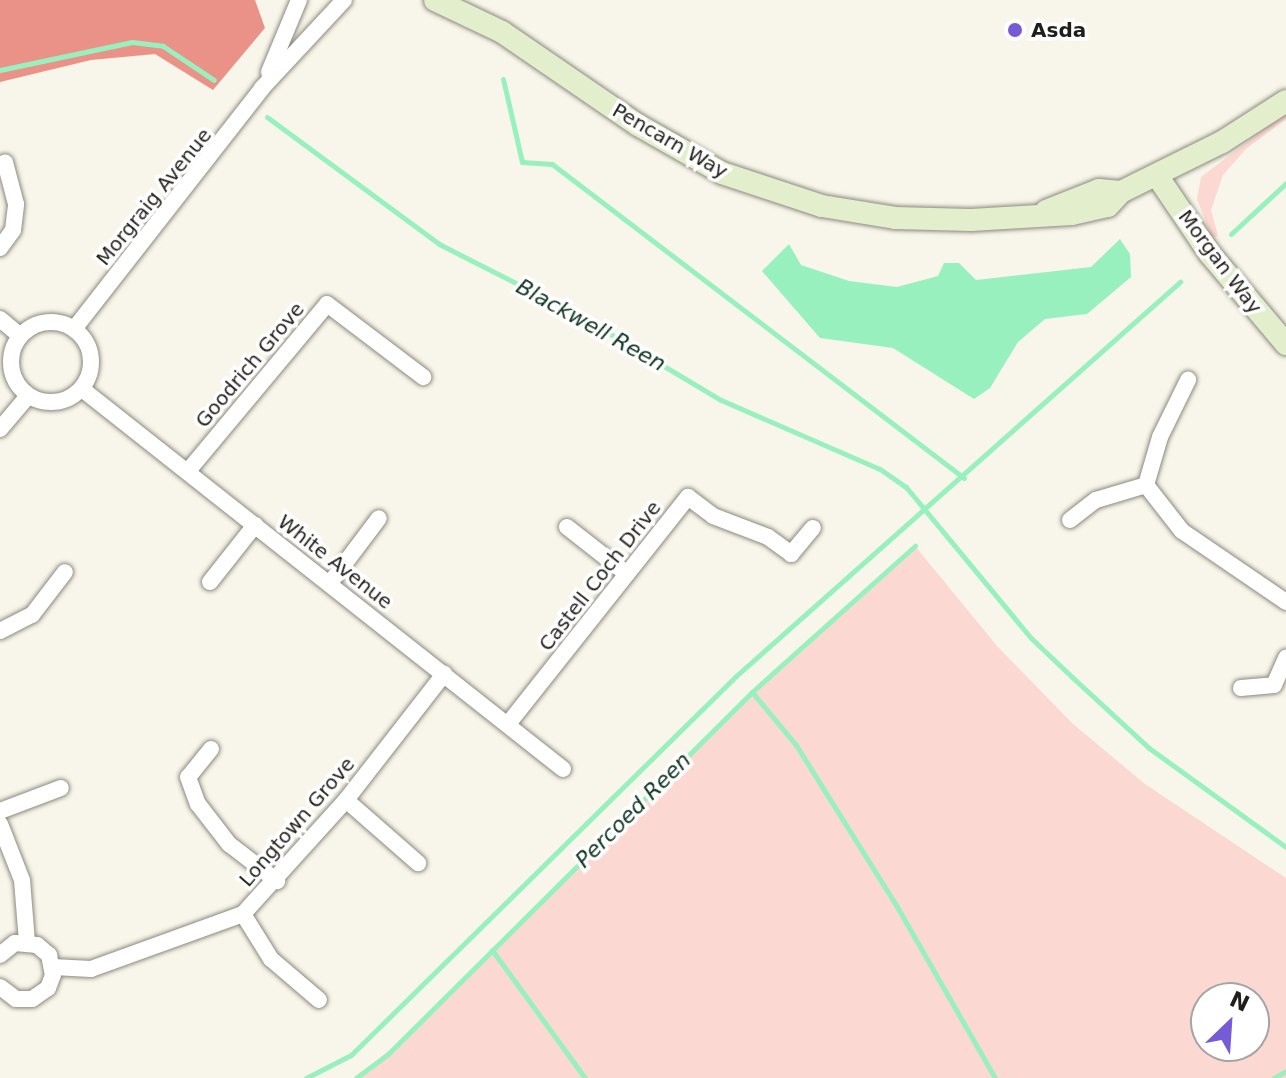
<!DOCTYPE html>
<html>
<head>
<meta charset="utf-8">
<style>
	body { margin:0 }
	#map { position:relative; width:1286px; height:1078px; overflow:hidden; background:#f8f5ea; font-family:"DejaVu Sans",sans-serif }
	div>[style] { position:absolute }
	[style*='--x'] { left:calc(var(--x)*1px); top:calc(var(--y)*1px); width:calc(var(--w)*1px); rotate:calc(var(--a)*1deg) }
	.green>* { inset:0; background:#fcd8d3 }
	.forest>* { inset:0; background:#eb9288 }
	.water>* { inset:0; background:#98f0be }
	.stream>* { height:5px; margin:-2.5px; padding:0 2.5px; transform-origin:2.5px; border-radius:2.5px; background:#98f0be }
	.roads { filter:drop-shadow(0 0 2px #8c897f) drop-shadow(0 0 2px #8c897f) }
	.street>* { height:16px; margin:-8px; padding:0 8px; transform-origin:8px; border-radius:8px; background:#fff }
	.street>.ring { margin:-8px; padding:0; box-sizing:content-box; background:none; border:16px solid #fff; border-radius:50% }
	.secondary>* { height:22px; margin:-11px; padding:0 11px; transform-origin:11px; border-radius:11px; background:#e3eecc }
	.dots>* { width:22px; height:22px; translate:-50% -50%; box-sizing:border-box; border:4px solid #fff; border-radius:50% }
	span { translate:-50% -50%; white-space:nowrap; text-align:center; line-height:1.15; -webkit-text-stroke:7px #fff; paint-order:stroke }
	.poi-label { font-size:20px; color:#1f1e1a; font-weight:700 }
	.left { translate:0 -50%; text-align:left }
	.street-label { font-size:20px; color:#1f1e1a }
	.water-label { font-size:22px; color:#0f3522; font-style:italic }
	.north { position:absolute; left:1190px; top:982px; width:80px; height:80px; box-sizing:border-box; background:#fff; border:2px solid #a5a5a3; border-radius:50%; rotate:25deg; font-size:22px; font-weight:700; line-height:32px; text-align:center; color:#1f1e1a }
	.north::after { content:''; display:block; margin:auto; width:28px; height:36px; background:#755bd6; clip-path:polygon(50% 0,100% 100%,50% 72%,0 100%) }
</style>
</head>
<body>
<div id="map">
	<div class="green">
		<i style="clip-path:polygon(1286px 113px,1286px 119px,1246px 149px,1223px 175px,1211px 210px,1218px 236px,1212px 238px,1197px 199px,1201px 177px)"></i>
		<i style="clip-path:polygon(evenodd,915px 546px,997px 646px,1072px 723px,1145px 784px,1286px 878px,1286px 1078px,356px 1078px,388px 1054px,752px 692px,915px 546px,1206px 998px,1254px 998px,1254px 1046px,1206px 1046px,1206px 998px)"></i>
	</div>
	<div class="forest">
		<i style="clip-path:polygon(0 0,255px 0,265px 28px,213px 90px,155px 54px,91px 60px,0 82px)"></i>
	</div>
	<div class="water">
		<i style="clip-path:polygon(1120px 239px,1130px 254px,1131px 277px,1087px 314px,1045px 319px,1018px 342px,990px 388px,974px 399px,893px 348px,820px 338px,762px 271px,789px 244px,801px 265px,849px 281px,897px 287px,938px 276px,944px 263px,959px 263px,976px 280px,1091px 267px)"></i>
	</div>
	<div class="stream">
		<i style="--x:0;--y:70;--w:135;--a:-12"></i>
		<i style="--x:132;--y:42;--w:31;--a:7"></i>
		<i style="--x:163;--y:46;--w:61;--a:33.7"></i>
		<i style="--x:503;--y:79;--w:85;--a:77.1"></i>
		<i style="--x:522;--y:162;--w:30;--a:4"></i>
		<i style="--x:552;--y:164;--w:518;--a:37.31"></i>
		<i style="--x:267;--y:117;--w:214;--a:36.4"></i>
		<i style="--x:439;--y:244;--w:153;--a:26.9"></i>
		<i style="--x:575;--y:313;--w:170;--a:30.8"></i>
		<i style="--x:721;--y:400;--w:173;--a:23.5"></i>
		<i style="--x:880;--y:469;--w:32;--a:35"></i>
		<i style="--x:906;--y:487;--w:196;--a:50.4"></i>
		<i style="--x:1031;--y:638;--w:57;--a:43.6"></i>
		<i style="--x:1072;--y:677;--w:105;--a:42.7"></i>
		<i style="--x:1149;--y:748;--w:169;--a:35.9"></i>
		<i style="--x:1231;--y:234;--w:75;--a:-42.8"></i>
		<i style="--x:752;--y:692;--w:69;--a:50.3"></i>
		<i style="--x:796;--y:745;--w:189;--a:58"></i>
		<i style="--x:896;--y:905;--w:199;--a:60.2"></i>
		<i style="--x:492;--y:950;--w:158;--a:54"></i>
		<i style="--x:306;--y:1078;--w:51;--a:-27.1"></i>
		<i style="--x:351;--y:1055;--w:540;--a:-44.55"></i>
		<i style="--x:736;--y:676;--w:594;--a:-41.59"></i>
		<i style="--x:356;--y:1078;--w:40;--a:-37"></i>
		<i style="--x:388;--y:1054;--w:513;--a:-44.84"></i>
		<i style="--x:752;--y:692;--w:219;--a:-41.9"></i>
		<i style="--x:1274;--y:1078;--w:14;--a:-30"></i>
	</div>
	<div class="roads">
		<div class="street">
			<i style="--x:269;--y:72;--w:78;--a:-67.4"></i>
			<i style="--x:0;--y:248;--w:22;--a:-54"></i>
			<i style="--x:13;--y:230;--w:26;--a:-83"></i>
			<i style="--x:16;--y:204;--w:43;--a:-104.7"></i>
			<i style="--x:0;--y:319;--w:26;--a:40"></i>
			<i class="ring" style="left:11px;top:322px;width:64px;height:64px"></i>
			<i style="--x:74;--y:329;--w:306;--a:-52"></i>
			<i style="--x:262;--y:88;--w:120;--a:-47"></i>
			<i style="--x:82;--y:389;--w:613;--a:38.31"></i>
			<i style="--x:0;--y:429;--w:43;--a:-49.7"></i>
			<i style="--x:188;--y:471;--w:217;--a:-50.2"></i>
			<i style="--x:327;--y:304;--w:121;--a:37.2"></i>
			<i style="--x:1146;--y:485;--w:58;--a:52"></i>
			<i style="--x:1182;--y:531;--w:126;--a:34.3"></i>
			<i style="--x:1146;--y:485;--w:50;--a:-73.7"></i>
			<i style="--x:1160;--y:437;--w:64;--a:-63.8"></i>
			<i style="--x:1070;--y:520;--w:33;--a:-38"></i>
			<i style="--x:1096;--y:500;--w:52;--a:-16.7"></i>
			<i style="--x:567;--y:527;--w:76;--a:38.1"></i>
			<i style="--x:210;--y:582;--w:73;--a:-51.7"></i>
			<i style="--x:330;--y:583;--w:81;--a:-53"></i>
			<i style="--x:0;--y:631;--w:36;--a:-27"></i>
			<i style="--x:32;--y:615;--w:54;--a:-52.5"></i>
			<i style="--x:1241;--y:688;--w:33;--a:-5"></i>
			<i style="--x:1274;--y:685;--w:30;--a:-66"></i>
			<i style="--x:508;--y:724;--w:290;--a:-51.6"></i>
			<i style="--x:688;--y:497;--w:31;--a:37"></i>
			<i style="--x:713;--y:516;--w:59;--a:20.9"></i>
			<i style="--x:768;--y:537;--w:29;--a:36"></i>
			<i style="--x:791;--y:554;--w:34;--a:-50"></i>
			<i style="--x:211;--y:749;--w:36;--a:129"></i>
			<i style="--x:188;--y:777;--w:29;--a:70"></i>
			<i style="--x:198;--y:804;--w:51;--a:52.2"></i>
			<i style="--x:229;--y:844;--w:61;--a:37.6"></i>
			<i style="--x:346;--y:800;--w:96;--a:41.2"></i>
			<i style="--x:0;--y:811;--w:65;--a:-20.7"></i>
			<i style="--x:0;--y:824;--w:60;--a:68.6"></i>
			<i style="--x:22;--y:880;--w:62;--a:85.4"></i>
			<i style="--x:243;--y:914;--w:53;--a:58.1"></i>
			<i style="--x:271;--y:959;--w:63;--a:40.5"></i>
			<i style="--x:0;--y:955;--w:19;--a:-39"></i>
			<i style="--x:15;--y:943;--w:22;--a:5"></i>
			<i style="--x:37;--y:945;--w:16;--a:40"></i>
			<i style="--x:49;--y:955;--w:20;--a:79"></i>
			<i style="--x:53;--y:975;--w:14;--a:111"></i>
			<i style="--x:48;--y:988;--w:19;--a:145"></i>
			<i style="--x:32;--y:999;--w:16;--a:180"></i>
			<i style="--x:16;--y:999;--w:20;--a:-143"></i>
			<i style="--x:53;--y:967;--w:38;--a:3"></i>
			<i style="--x:91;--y:969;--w:162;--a:-19.9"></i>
			<i style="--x:243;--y:914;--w:154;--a:-47.9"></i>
			<i style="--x:346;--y:800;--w:160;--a:-52.1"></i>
		</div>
		<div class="secondary">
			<i style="--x:435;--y:0;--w:74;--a:25.5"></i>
			<i style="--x:502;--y:32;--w:165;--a:34.4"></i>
			<i style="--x:638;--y:125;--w:97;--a:29.7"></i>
			<i style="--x:722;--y:173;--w:105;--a:18.3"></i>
			<i style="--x:822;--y:206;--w:74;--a:9.3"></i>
			<i style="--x:895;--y:218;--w:76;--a:1.5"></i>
			<i style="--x:971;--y:220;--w:101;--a:-3.4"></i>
			<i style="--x:1072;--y:214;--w:37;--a:-13"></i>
			<i style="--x:1108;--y:206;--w:19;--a:-47"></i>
			<i style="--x:1121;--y:192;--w:113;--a:-26.3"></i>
			<i style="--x:1222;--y:142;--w:76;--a:-32.6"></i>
			<i style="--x:1158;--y:177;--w:93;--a:56"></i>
			<i style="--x:1210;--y:254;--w:118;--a:49.8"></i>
			<i style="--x:1046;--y:211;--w:57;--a:-21.6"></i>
			<i style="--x:1099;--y:190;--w:22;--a:5"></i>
		</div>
	</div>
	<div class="dots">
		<i style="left:1015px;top:30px;background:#755bd6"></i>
	</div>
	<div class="poi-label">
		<span class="left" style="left:1031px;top:30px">Asda</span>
	</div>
	<div class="street-label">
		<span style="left:670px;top:141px;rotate:30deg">Pencarn Way</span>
		<span style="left:154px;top:197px;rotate:-51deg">Morgraig Avenue</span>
		<span style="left:1220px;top:262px;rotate:53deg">Morgan Way</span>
		<span style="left:250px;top:365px;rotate:-50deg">Goodrich Grove</span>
		<span style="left:335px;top:562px;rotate:38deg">White Avenue</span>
		<span style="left:600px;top:576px;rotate:-52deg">Castell Coch Drive</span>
		<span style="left:297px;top:822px;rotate:-49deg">Longtown Grove</span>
	</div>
	<div class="water-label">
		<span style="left:591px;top:325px;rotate:29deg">Blackwell Reen</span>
		<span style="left:633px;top:810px;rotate:-45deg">Percoed Reen</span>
	</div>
	<div class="north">N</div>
</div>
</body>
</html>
